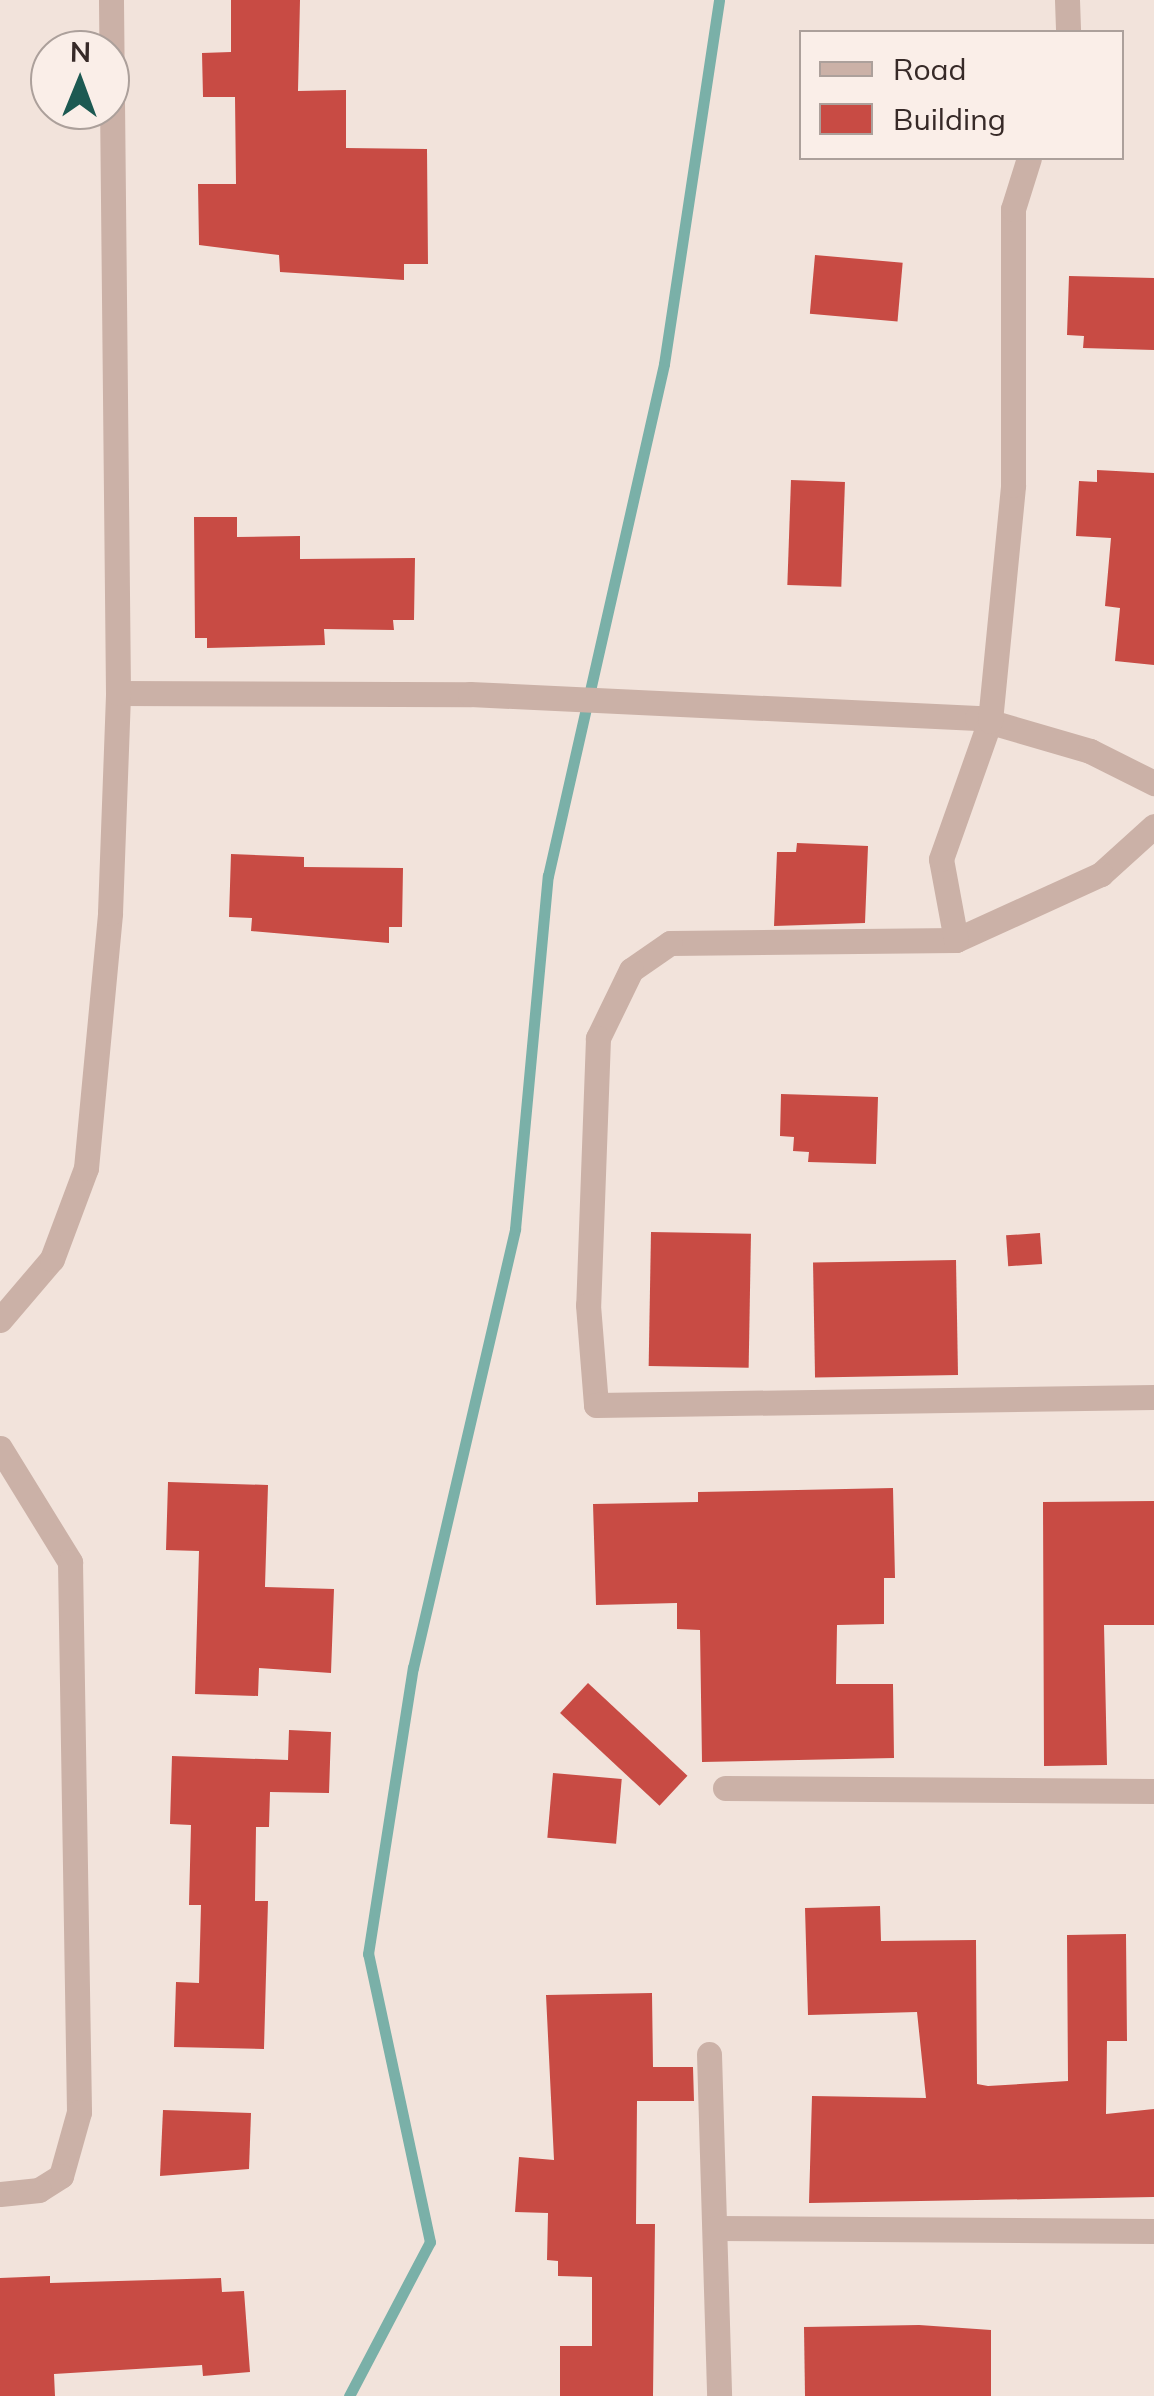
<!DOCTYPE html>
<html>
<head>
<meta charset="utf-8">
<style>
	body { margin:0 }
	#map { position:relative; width:1154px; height:2396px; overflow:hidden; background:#f2e3db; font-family:Mulish,sans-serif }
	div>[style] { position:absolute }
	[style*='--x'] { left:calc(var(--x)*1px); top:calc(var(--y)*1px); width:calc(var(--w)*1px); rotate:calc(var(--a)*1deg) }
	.stream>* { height:11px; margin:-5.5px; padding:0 5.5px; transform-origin:5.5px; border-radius:5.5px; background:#7ab0a8 }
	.building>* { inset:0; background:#c84b44; transform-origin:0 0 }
	.street>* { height:25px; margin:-12.5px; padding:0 12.5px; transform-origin:12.5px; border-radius:12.5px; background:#cbb1a7 }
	span { translate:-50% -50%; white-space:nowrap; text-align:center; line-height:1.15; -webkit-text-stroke:10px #faeee8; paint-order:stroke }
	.legend { position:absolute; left:799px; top:30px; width:325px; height:130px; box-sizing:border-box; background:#faeee8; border:2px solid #aca09b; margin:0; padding:12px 18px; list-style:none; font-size:30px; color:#372a28 }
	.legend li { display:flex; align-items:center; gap:20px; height:50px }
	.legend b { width:50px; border:2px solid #aca09b }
	.north { position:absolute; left:30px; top:30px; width:100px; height:100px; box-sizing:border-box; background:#faeee8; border:2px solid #aca09b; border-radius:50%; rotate:1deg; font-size:28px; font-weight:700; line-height:40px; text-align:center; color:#372a28 }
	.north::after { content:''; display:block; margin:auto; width:35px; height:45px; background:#1c5952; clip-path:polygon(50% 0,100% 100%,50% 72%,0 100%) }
</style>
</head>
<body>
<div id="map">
	<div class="stream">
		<i style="--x:349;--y:2396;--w:174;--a:-62.3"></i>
		<i style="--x:430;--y:2242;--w:295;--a:-102.1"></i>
		<i style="--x:368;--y:1954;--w:290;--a:-81.1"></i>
		<i style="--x:413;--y:1668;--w:451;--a:-76.9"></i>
		<i style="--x:515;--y:1229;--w:355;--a:-84.7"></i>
		<i style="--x:548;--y:876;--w:525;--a:-77.23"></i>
		<i style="--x:664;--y:364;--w:368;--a:-81.4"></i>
	</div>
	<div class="building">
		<i style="clip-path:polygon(231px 0,300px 0,298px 91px,346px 90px,346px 148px,427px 149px,428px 264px,404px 264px,404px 280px,280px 272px,279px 255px,199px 245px,198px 184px,236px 184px,235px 97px,203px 97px,202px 53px,231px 52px)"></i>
		<i style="left:815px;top:255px;width:88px;height:59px;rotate:5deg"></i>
		<i style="clip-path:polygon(1069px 276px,1154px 278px,1154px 350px,1083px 348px,1084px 336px,1067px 335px)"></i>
		<i style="clip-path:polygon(1097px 470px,1154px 473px,1154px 665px,1115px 661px,1120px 608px,1105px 606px,1111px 538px,1076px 536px,1079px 481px,1097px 482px)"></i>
		<i style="left:791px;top:480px;width:54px;height:105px;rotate:2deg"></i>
		<i style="clip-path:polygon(194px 517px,237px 517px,237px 537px,300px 536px,300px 559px,415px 558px,414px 620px,393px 620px,394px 630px,324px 629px,325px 645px,207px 648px,207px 638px,195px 638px)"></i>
		<i style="clip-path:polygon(797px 843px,868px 846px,865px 923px,774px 926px,777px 852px,796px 852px)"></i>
		<i style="clip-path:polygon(231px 854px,304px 857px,304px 867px,403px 868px,402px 927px,389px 927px,389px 943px,251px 931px,252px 918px,229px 917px)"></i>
		<i style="clip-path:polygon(781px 1094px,878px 1097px,876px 1164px,808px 1162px,809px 1152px,793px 1151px,794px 1137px,780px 1136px)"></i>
		<i style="left:651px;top:1232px;width:100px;height:134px;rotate:1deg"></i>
		<i style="left:1040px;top:1233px;width:31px;height:34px;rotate:86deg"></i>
		<i style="left:956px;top:1260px;width:115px;height:143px;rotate:89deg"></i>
		<i style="clip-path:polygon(168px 1482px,268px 1485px,265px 1587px,334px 1589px,331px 1673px,259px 1668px,258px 1696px,195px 1694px,199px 1551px,166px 1550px)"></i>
		<i style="clip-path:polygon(893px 1488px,895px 1578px,884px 1578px,884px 1624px,837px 1625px,836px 1684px,893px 1684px,894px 1758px,702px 1762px,700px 1630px,677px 1629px,677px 1603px,596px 1605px,593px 1504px,698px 1502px,698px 1492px)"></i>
		<i style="clip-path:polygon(1154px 1501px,1154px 1625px,1104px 1625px,1107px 1765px,1044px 1766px,1043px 1502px)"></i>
		<i style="left:588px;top:1683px;width:136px;height:41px;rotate:43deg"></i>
		<i style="clip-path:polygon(289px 1730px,331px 1732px,329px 1793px,270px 1792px,269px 1827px,256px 1827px,255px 1901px,268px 1901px,264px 2049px,174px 2047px,176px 1982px,199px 1983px,201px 1905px,189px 1905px,191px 1825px,170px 1824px,172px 1756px,288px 1760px)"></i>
		<i style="left:553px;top:1773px;width:69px;height:65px;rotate:5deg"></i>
		<i style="clip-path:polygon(880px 1906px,881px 1941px,976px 1940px,977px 2084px,988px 2086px,1068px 2081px,1067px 1935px,1126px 1934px,1127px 2041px,1107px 2041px,1106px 2114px,1154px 2109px,1154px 2197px,809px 2203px,812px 2096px,926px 2098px,917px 2012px,808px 2015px,805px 1908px)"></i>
		<i style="clip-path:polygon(652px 1993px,653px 2067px,693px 2067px,694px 2101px,637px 2101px,636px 2224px,655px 2224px,653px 2396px,560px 2396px,560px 2346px,592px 2346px,592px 2277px,558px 2276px,558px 2261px,547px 2260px,548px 2213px,515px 2212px,519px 2157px,554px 2160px,546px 1995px)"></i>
		<i style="clip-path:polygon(163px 2110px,251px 2113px,249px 2169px,160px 2176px)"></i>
		<i style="clip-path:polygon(50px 2276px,50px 2283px,221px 2278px,222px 2292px,244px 2291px,250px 2372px,203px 2376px,202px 2365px,54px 2374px,55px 2396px,0 2396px,0 2278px)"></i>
		<i style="clip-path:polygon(919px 2325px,991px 2330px,991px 2396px,805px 2396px,804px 2327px)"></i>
	</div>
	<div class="street">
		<i style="--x:1067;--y:0;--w:32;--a:88"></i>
		<i style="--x:118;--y:693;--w:352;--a:0.2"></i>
		<i style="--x:470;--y:694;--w:508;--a:2.71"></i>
		<i style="--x:977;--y:718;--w:118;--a:16.3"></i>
		<i style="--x:1090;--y:751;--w:72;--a:26.6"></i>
		<i style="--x:1154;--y:826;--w:72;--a:137.8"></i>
		<i style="--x:1101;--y:874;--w:159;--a:155.5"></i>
		<i style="--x:956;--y:940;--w:286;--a:179.4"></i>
		<i style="--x:670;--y:943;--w:47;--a:145.3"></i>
		<i style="--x:631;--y:970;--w:76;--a:115.9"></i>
		<i style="--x:598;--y:1038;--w:267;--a:92.1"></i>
		<i style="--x:588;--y:1305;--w:100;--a:85.4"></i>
		<i style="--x:596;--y:1405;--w:558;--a:-0.82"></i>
		<i style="--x:956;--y:940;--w:82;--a:-100.5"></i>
		<i style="--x:941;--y:859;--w:146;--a:-70.5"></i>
		<i style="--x:990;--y:721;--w:237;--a:-84.4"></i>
		<i style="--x:1013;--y:485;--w:276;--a:-90"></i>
		<i style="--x:1013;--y:209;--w:53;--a:-72.6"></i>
		<i style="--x:0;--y:1320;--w:80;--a:-49.6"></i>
		<i style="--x:52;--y:1259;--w:97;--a:-69.5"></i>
		<i style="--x:86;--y:1168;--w:256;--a:-84.6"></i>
		<i style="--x:110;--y:913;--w:220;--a:-87.9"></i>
		<i style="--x:118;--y:693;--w:693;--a:-90.58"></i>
		<i style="--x:0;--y:1448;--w:134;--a:58.4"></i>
		<i style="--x:70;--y:1562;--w:550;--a:89.06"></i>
		<i style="--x:79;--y:2112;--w:66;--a:105.7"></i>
		<i style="--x:61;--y:2176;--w:26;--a:148"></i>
		<i style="--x:39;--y:2190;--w:39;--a:174"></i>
		<i style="--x:725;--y:1788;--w:429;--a:0.4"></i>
		<i style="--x:709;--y:2054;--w:342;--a:88.3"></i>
		<i style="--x:715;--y:2228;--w:439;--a:0.4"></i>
	</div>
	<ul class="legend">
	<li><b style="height:12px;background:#cbb1a7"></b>Road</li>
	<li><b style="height:28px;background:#c84b44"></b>Building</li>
	</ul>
	<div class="north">N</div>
</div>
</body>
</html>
